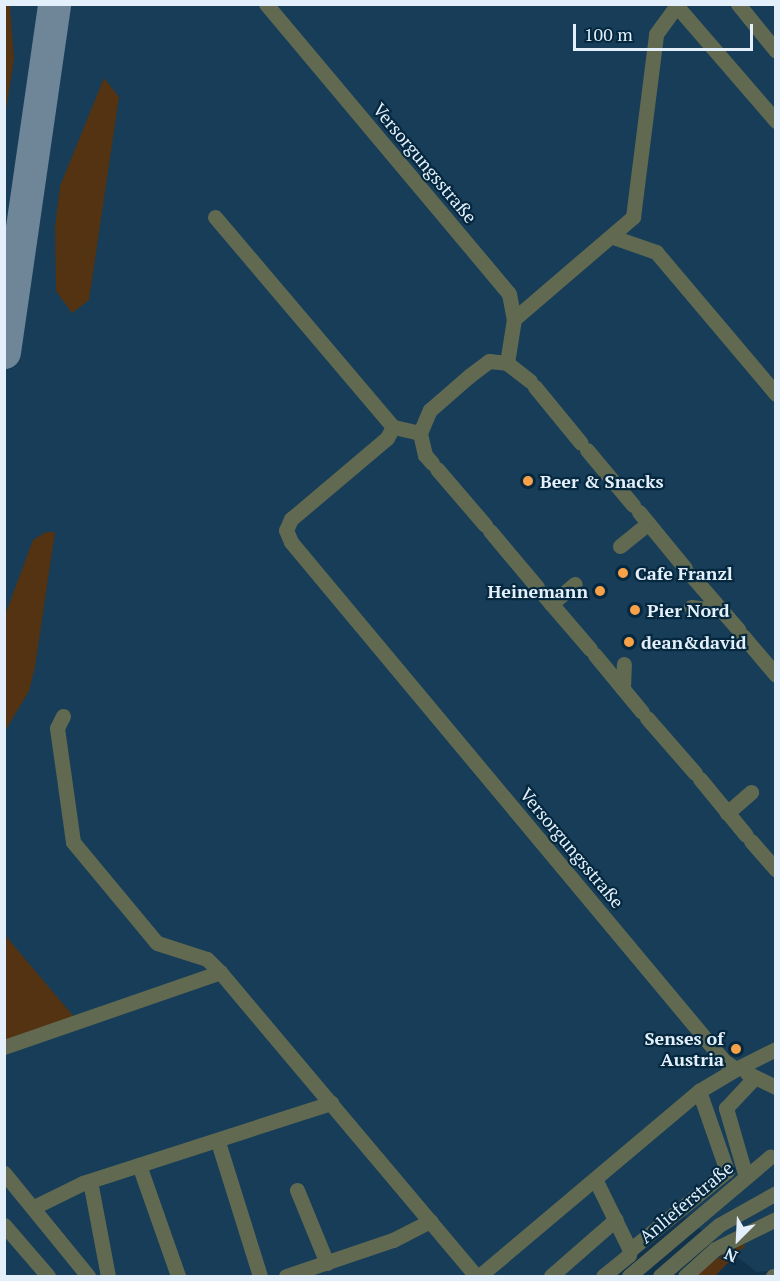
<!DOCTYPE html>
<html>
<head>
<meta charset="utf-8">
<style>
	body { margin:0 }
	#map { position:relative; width:780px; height:1281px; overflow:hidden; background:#10324a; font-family:"PT Serif",serif }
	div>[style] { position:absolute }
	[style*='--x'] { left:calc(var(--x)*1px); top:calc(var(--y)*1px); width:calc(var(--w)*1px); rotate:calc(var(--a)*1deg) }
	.built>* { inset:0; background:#173d58 }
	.green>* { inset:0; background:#533311 }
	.taxiway>* { height:33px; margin:-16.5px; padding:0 16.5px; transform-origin:16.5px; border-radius:16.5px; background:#6e8698 }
	.minor>* { height:15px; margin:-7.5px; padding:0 7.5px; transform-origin:7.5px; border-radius:7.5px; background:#616a51 }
	.dots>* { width:16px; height:16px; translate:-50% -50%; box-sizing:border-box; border:3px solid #05283f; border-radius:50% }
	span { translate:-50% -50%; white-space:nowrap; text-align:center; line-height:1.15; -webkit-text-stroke:4.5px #05283f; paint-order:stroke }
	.street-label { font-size:18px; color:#e3effa }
	.poi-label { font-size:18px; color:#e3effa; font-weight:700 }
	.left { translate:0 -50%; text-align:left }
	.right { translate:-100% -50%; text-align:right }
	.frame { position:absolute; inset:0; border:6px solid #e3effa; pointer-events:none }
	.north { position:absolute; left:708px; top:1209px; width:60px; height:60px; -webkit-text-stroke:4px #05283f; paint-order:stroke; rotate:204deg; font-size:16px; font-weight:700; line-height:24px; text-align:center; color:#e3effa }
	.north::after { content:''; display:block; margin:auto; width:21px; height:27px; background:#e3effa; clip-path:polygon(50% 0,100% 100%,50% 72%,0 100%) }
	.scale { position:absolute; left:573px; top:24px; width:180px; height:27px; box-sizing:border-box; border:3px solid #e3effa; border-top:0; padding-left:8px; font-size:18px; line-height:21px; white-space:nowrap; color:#e3effa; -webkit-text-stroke:4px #05283f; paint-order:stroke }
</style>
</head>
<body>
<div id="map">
	<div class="built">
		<i style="clip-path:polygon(5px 5px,775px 5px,775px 1270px,757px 1272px,684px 1217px,612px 1276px,5px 1276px)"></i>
	</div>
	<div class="green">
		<i style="clip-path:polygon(10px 5px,14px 59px,5px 116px,4px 5px)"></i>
		<i style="clip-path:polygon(104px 78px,119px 97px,89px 300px,72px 313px,56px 291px,55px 227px,60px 186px)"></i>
		<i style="clip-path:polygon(46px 532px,55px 532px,35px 667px,29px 691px,5px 731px,5px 615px,33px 540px)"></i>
		<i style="clip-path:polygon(4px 934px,75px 1018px,4px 1044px)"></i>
		<i style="clip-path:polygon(742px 1241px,745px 1246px,715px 1276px,693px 1276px)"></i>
	</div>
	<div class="taxiway">
		<i style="--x:4;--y:352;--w:352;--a:-81.8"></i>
	</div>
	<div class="minor">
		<i style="--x:266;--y:4;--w:378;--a:50"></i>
		<i style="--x:509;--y:294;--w:25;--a:79"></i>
		<i style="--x:514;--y:319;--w:45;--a:99"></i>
		<i style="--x:675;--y:4;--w:155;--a:49.2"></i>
		<i style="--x:738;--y:4;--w:60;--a:51"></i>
		<i style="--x:215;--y:217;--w:275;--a:49.7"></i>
		<i style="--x:613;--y:237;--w:46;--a:19.2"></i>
		<i style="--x:656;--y:252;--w:186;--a:49.8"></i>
		<i style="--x:514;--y:319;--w:157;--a:-40.6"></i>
		<i style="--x:633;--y:217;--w:184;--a:-82.8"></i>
		<i style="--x:656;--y:34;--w:37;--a:-54"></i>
		<i style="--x:535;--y:387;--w:72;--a:50.6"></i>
		<i style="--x:420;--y:433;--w:28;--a:-167"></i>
		<i style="--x:393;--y:427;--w:13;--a:119"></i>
		<i style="--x:387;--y:438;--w:126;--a:139.8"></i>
		<i style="--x:291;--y:519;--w:12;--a:114"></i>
		<i style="--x:286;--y:530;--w:13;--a:67"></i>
		<i style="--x:291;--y:542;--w:676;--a:50.16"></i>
		<i style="--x:724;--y:1061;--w:14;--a:34"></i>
		<i style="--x:736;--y:1069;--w:43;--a:149.3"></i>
		<i style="--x:699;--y:1091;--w:287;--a:139.9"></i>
		<i style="--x:587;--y:450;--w:72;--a:50.1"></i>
		<i style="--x:432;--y:463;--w:11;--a:-131"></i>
		<i style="--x:425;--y:455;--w:23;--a:-103"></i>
		<i style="--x:420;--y:433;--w:25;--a:-67"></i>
		<i style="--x:430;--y:410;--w:52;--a:-41.1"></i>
		<i style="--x:469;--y:376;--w:25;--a:-37"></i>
		<i style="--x:489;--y:361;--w:18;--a:6"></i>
		<i style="--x:507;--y:363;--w:29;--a:38"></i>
		<i style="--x:437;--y:469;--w:74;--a:49.4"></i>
		<i style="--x:639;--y:512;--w:72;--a:50.6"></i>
		<i style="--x:490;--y:531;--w:73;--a:50"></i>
		<i style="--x:620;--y:546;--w:36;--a:-39"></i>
		<i style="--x:691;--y:575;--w:72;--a:49"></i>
		<i style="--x:542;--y:593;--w:74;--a:49.4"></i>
		<i style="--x:551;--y:604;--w:31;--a:-40"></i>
		<i style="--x:691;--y:607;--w:31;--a:7"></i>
		<i style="--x:743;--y:636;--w:51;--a:49.8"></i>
		<i style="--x:595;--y:655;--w:74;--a:50.5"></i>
		<i style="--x:623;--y:689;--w:25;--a:-88"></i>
		<i style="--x:63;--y:716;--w:13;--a:117"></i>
		<i style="--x:57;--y:728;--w:115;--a:82"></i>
		<i style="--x:73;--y:842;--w:131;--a:50.3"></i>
		<i style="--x:157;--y:943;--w:52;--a:17.7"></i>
		<i style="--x:207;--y:959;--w:18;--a:45"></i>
		<i style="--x:220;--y:972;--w:397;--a:49.9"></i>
		<i style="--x:647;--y:718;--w:73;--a:48.9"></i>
		<i style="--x:700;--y:779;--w:72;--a:50.6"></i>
		<i style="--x:727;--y:813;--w:32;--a:-41"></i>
		<i style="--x:751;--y:841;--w:38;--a:49"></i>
		<i style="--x:4;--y:1047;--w:229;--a:-19.1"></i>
		<i style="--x:736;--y:1069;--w:45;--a:-26.6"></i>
		<i style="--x:747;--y:1073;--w:32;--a:26"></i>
		<i style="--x:218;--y:1142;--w:140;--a:72.6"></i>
		<i style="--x:139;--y:1165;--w:118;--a:70.6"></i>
		<i style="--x:4;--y:1173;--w:133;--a:50.8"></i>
		<i style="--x:746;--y:1177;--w:72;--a:-106.2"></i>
		<i style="--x:726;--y:1108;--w:42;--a:-46.9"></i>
		<i style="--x:595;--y:1179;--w:79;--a:63.8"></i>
		<i style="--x:630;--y:1250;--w:5;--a:101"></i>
		<i style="--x:629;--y:1255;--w:33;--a:141"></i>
		<i style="--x:90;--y:1181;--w:97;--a:79.3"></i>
		<i style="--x:297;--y:1190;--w:79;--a:67.7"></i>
		<i style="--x:34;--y:1207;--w:55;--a:-26.1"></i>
		<i style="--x:83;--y:1183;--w:261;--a:-17.9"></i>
		<i style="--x:4;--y:1225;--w:67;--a:49.2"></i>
		<i style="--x:630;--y:1250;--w:125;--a:-39.2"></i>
		<i style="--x:727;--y:1171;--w:85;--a:-109.3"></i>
		<i style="--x:286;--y:1276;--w:113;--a:-18.6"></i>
		<i style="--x:393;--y:1240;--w:42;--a:-27.2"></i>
		<i style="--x:551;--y:1276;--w:86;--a:-41.2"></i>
		<i style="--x:629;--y:1276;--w:185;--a:-40.2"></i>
		<i style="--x:660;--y:1276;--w:78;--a:-40.8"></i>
		<i style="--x:719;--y:1225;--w:65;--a:-29.3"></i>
		<i style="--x:685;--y:1276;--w:40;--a:-42"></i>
		<i style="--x:715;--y:1249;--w:68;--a:-26.2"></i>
		<i style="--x:773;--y:1276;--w:3;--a:0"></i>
	</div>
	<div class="dots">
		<i style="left:528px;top:481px;background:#f7a149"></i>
		<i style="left:623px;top:573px;background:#f7a149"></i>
		<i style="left:600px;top:591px;background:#f7a149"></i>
		<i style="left:635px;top:610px;background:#f7a149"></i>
		<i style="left:629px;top:642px;background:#f7a149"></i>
		<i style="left:736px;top:1049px;background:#f7a149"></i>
	</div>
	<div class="street-label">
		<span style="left:425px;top:163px;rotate:50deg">Versorgungsstraße</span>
		<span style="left:572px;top:848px;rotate:50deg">Versorgungsstraße</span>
		<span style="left:686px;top:1202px;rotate:-40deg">Anlieferstraße</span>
	</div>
	<div class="poi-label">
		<span class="left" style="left:540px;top:481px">Beer &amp; Snacks</span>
		<span class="left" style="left:635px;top:573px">Cafe Franzl</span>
		<span class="right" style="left:588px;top:591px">Heinemann</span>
		<span class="left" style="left:647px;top:610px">Pier Nord</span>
		<span class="left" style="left:641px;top:642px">dean&amp;david</span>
		<span class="right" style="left:724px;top:1049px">Senses of<br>Austria</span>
	</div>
	<div class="frame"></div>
	<div class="north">N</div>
	<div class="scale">100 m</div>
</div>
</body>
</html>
